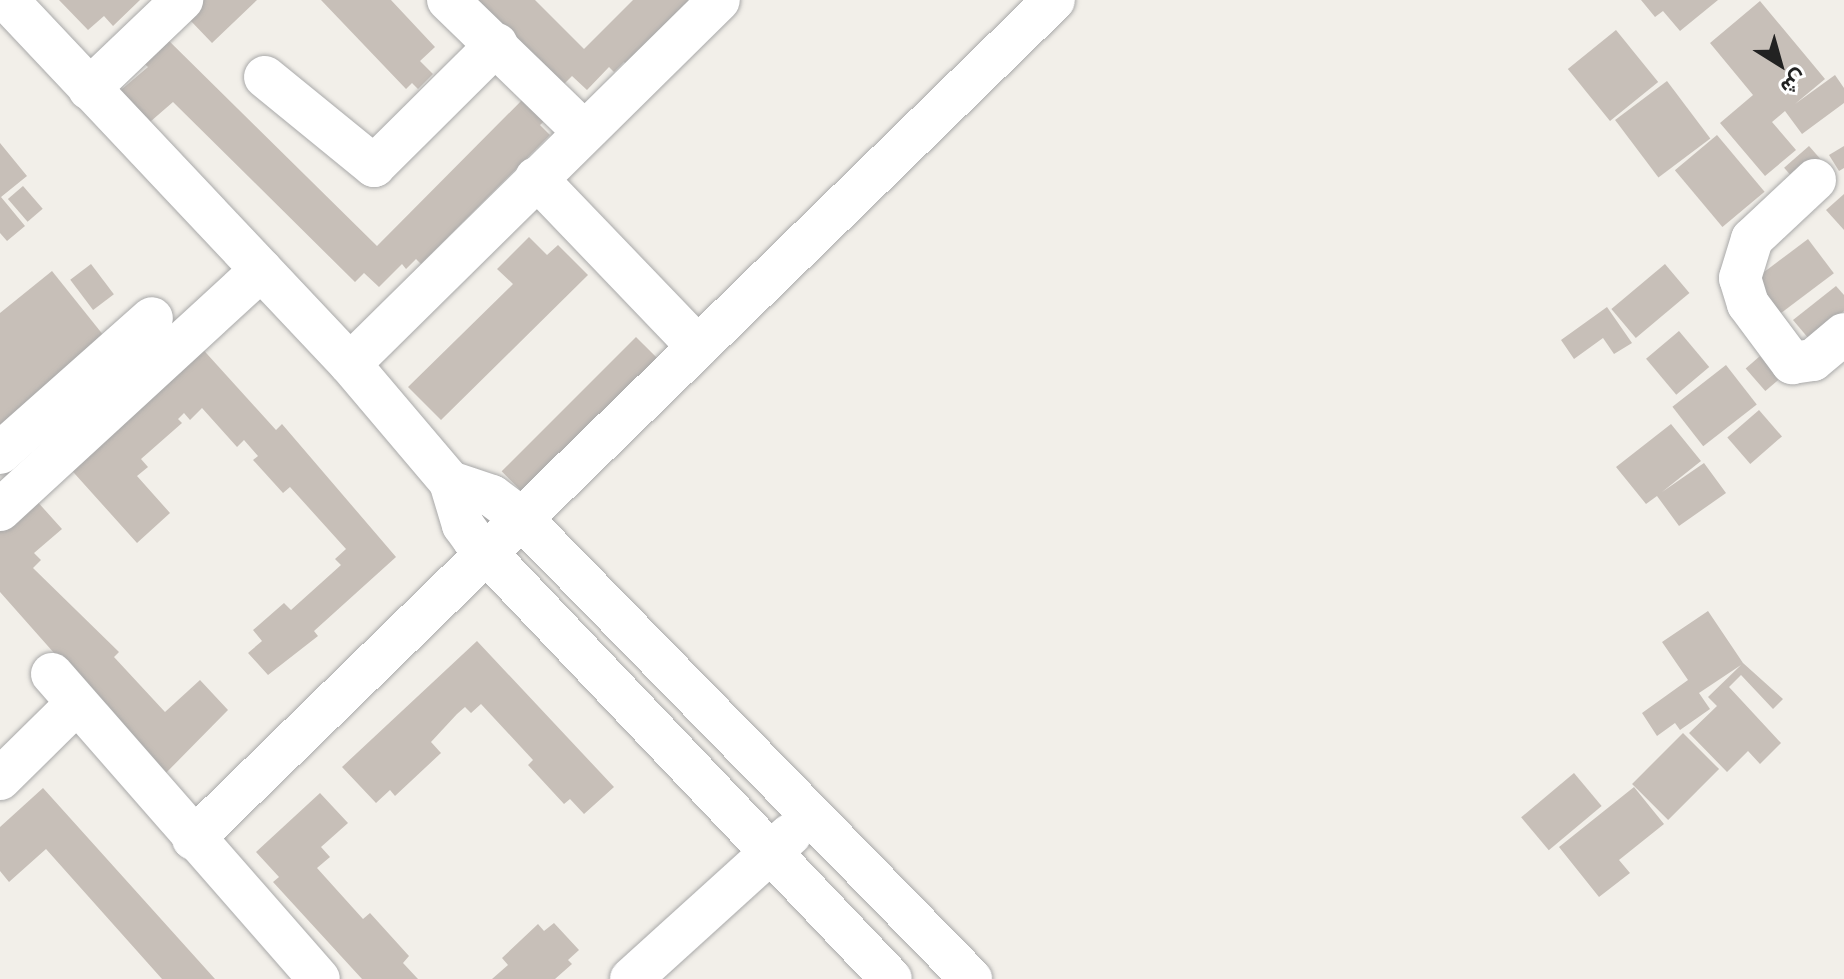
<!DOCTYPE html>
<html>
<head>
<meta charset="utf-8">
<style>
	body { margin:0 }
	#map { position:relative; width:1844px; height:979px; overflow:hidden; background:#f2efe9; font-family:"PT Sans",Vazirmatn,sans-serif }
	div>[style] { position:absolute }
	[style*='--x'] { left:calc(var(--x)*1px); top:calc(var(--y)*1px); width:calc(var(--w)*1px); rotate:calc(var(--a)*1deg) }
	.building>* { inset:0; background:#c7bfb8; transform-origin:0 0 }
	.roads { filter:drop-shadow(0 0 2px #a9a9a9) drop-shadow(0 0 2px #a9a9a9) }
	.minor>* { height:42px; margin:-21px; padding:0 21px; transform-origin:21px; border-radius:21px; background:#fff }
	span { translate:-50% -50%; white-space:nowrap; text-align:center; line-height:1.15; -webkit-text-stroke:7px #fff; paint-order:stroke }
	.north { position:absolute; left:1740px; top:24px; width:80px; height:80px; -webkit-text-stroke:6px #fff; paint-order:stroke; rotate:143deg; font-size:22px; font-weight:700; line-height:32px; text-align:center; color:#222 }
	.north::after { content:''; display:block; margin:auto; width:28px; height:36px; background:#222; clip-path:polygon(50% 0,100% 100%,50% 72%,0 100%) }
</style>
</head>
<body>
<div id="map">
	<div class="building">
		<i style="clip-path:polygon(59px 0,140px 0,113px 26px,104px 16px,88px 30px)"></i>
		<i style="clip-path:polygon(200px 0,257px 0,212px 43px,189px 19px,201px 8px)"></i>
		<i style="clip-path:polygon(321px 0,391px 0,435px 47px,420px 61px,433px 74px,418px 89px,412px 83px,406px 89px)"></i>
		<i style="clip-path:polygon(477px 0,535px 0,584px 49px,633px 0,696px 0,629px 67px,624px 62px,614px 72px,609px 67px,587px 90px,572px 76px,563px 85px)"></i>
		<i style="clip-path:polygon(1641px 0,1718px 0,1680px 31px,1663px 11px,1655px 17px)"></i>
		<i style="clip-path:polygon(1760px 1px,1825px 79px,1795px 104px,1835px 75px,1844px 88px,1844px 103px,1802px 134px,1785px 111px,1772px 122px,1796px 150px,1765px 176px,1720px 123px,1753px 95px,1710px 43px)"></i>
		<i style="left:1616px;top:30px;width:67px;height:62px;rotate:51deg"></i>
		<i style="clip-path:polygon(163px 35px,377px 246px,528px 94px,550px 116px,540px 125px,550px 135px,421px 264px,416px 259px,406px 269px,402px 264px,379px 287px,364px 273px,355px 282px,173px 102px,143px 128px,115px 95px,148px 67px,139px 59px)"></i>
		<i style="left:1667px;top:81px;width:72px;height:65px;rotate:53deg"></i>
		<i style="left:1717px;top:135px;width:74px;height:55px;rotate:50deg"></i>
		<i style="clip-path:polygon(0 143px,27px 176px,1px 197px,25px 226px,7px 241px,0 233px)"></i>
		<i style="left:1809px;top:146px;width:18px;height:33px;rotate:49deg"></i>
		<i style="clip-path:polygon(1844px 146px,1844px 168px,1839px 171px,1829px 155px)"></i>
		<i style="left:23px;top:186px;width:30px;height:20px;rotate:49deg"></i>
		<i style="clip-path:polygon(1844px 194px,1844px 230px,1826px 210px)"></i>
		<i style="clip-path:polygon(529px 237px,547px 255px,558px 245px,588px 275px,441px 420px,408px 387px,513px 284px,497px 269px)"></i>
		<i style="left:1808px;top:239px;width:43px;height:69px;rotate:53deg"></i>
		<i style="left:91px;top:264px;width:38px;height:26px;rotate:53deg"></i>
		<i style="left:1665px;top:264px;width:38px;height:70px;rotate:50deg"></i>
		<i style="clip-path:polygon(52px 271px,108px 341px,0 428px,0 313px)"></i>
		<i style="clip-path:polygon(1836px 286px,1844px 295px,1844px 311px,1809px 339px,1793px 320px)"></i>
		<i style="clip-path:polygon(1607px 307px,1632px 343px,1614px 354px,1603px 338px,1574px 359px,1561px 340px)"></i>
		<i style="left:1679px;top:331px;width:47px;height:43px;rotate:50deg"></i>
		<i style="left:636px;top:337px;width:38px;height:190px;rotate:45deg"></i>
		<i style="clip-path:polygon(198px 344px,276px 430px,282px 424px,396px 557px,314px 631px,318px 636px,268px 675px,248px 653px,262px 641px,253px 630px,284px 603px,291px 610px,341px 565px,335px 559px,346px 549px,290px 487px,283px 493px,253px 460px,258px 456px,244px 440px,237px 447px,202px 408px,190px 420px,184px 413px,178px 419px,182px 423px,141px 459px,148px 467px,137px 476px,170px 513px,137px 543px,66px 464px)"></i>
		<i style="left:1760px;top:356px;width:30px;height:19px;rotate:49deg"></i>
		<i style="left:1726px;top:365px;width:50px;height:68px;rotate:52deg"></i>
		<i style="left:1759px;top:410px;width:35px;height:42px;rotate:49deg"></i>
		<i style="clip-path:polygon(1671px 424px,1701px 461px,1662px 492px,1704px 463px,1726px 493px,1679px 526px,1657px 496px,1646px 504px,1616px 467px)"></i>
		<i style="clip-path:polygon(35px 499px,62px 529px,34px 553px,41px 560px,33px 568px,119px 652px,114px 657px,165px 712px,200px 680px,228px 710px,163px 776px,0 592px,0 531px)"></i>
		<i style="clip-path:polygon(1708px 611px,1743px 663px,1783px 699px,1773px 709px,1741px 675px,1729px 687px,1781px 743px,1760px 764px,1748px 751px,1727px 772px,1689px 733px,1717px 706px,1708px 697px,1741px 665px,1699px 693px,1710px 709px,1680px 730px,1675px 723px,1657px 736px,1642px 713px,1688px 680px,1662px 642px)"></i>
		<i style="clip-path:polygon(477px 641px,614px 787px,584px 814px,570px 799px,564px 804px,528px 765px,533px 760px,481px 704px,471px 713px,465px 707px,457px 714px,431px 742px,441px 753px,395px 796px,390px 790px,376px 803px,342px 767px)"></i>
		<i style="left:1683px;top:733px;width:51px;height:72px;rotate:45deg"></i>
		<i style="left:1574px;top:773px;width:43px;height:69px;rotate:50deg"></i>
		<i style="clip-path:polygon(1634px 787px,1664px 824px,1619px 860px,1630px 873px,1599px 897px,1559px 847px)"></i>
		<i style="clip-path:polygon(43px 788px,215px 979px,162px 979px,46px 849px,9px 882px,0 871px,0 827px)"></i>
		<i style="clip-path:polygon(320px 793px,348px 823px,321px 847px,330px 857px,317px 868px,363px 919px,370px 913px,409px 956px,403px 963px,418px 979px,362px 979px,273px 882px,279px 877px,256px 852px)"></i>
		<i style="clip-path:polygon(554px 923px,579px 950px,568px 960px,572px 964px,555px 979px,492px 979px,508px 965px,502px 958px,538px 924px,544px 931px)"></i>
	</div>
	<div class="roads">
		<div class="minor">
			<i style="--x:7;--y:0;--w:500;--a:46.7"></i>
			<i style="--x:350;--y:364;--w:155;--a:49.7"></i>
			<i style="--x:450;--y:482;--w:45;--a:73.2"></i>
			<i style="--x:463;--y:525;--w:19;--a:54"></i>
			<i style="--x:474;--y:540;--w:605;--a:46.47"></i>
			<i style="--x:448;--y:0;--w:187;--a:44.1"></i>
			<i style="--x:265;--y:77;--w:141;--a:39.2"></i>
			<i style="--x:374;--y:166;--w:173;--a:-44.8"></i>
			<i style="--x:89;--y:89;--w:129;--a:-43.7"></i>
			<i style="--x:536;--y:178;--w:234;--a:46.2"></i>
			<i style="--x:1815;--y:180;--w:86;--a:136.9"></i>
			<i style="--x:1752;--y:239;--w:41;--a:107.1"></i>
			<i style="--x:1740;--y:278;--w:27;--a:73"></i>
			<i style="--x:1748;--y:304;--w:74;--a:53.3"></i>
			<i style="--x:1792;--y:363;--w:21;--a:-8"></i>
			<i style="--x:1813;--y:360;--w:40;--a:-40"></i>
			<i style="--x:350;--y:364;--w:518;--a:-44.61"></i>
			<i style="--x:0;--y:453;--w:203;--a:-41.6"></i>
			<i style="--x:450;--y:482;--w:44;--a:18.4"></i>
			<i style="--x:492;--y:496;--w:38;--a:37"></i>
			<i style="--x:522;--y:519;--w:643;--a:45.69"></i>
			<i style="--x:0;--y:510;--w:355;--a:-42.6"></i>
			<i style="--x:52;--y:674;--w:405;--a:48.8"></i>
			<i style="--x:0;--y:779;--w:108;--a:-44.6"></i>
			<i style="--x:193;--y:839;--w:1202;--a:-44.26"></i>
			<i style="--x:631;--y:979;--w:215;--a:-42.2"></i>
		</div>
	</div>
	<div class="north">ش</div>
</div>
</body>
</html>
